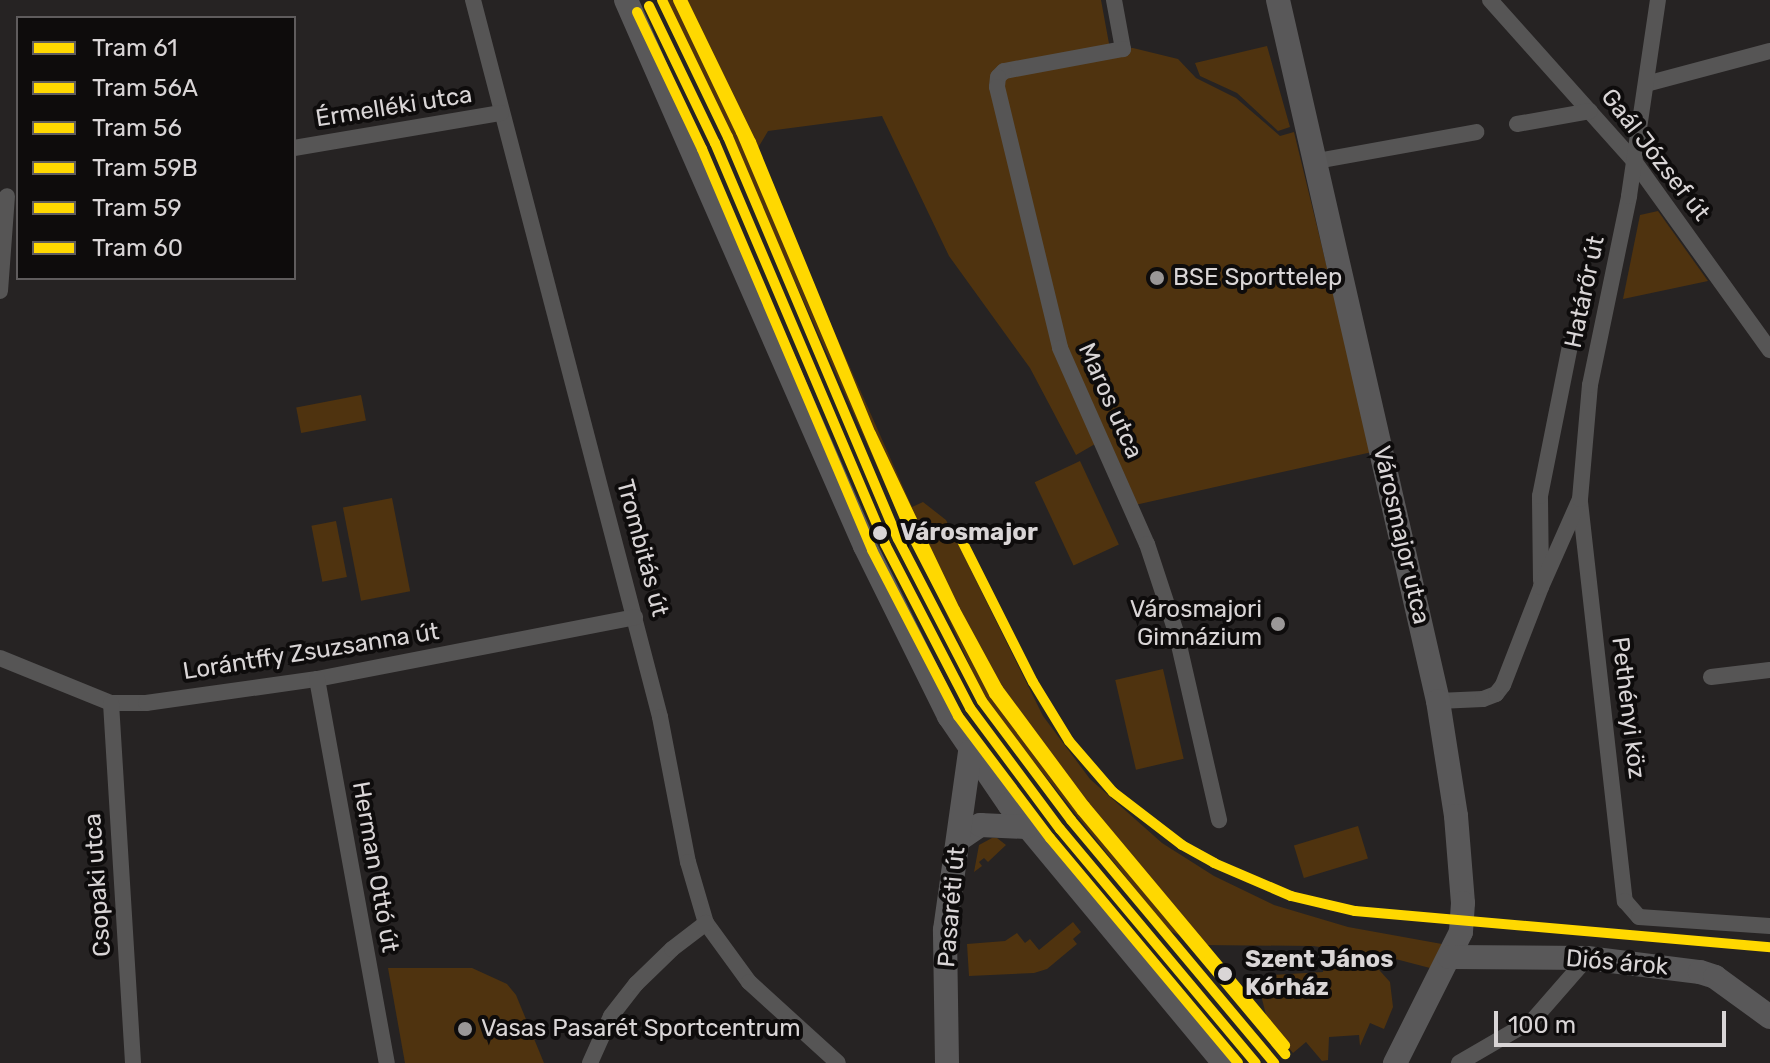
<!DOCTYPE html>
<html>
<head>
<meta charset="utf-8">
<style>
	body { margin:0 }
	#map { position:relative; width:1770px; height:1063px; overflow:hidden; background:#262323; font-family:Rubik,sans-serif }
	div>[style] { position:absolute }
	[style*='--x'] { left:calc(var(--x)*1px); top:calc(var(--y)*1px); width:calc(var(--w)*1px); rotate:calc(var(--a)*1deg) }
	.green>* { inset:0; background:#4f330f; transform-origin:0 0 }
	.street>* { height:16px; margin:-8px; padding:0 8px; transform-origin:8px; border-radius:8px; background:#565555 }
	.secondary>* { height:24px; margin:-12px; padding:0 12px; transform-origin:12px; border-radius:12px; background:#595859 }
	.tram-1>* { height:10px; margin:-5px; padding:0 5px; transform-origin:5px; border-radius:5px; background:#ffd800 }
	.tram-2>* { height:10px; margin:-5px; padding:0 5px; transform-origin:5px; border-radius:5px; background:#ffd800 }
	.tram-3>* { height:10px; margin:-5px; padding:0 5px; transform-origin:5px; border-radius:5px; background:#ffd800 }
	.tram-4>* { height:10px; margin:-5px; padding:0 5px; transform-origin:5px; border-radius:5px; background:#ffd800 }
	.tram-5>* { height:10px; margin:-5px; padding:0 5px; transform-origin:5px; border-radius:5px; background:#ffd800 }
	.tram-6>* { height:10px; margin:-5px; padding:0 5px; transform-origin:5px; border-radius:5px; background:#ffd800 }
	.dots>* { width:22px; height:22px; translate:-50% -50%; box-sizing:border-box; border:4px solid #0e0c0c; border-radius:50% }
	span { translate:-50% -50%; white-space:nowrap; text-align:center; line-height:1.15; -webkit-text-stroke:8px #0e0c0c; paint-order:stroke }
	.street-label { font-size:24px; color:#d9d5d6 }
	.poi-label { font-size:24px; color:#d9d5d6 }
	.left { translate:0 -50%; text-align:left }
	.right { translate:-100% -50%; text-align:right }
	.stop-label { font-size:24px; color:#d9d5d6; font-weight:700 }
	.legend { position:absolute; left:16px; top:16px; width:280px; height:264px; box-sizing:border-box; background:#0e0c0c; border:2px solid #5f5c5d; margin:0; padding:10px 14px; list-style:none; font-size:24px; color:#d9d5d6 }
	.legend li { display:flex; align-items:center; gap:16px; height:40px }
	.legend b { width:40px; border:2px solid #5f5c5d }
	.scale { position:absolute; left:1494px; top:1011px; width:232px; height:36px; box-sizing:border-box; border:4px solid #d9d5d6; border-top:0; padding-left:10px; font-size:24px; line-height:28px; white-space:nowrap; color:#d9d5d6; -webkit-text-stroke:6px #0e0c0c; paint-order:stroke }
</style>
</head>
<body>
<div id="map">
	<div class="green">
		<i style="clip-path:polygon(664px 0,1101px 0,1110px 49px,1133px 48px,1178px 59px,1196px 78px,1236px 98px,1280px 136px,1294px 132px,1372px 452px,1135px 505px,1095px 444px,1076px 455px,1030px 368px,949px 256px,882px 116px,768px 131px,755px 153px,912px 507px,923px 502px,946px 520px,1043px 716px,1090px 779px,1162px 843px,1214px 876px,1274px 905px,1348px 927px,1442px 944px,1430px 968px,1384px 956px,1313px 946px,1201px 945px,1168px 930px,986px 702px,906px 524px,903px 525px,728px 131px)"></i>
		<i style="clip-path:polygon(1267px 46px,1290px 127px,1278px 131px,1237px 93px,1200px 76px,1195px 63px)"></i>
		<i style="clip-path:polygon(1658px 211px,1708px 281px,1623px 299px,1640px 215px)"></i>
		<i style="left:361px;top:395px;width:26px;height:66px;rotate:79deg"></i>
		<i style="left:1080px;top:461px;width:92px;height:50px;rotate:65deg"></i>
		<i style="left:392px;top:498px;width:95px;height:50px;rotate:79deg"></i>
		<i style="left:336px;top:521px;width:57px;height:25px;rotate:79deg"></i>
		<i style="left:1163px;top:669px;width:92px;height:49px;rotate:77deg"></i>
		<i style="left:1358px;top:826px;width:34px;height:67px;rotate:73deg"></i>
		<i style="clip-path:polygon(992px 838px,997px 838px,1006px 845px,988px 862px,984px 858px,979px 862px,982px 866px,974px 872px,979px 845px)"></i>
		<i style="clip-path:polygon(1073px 922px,1081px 932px,1073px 939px,1077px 944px,1047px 969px,1034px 973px,969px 976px,967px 944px,1005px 941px,1017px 933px,1025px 943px,1030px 939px,1039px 950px)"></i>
		<i style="clip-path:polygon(1352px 959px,1372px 962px,1390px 982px,1393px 1007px,1384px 1029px,1370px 1023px,1360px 1046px,1359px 1035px,1329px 1037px,1328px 1060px,1322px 1061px,1306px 1042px,1293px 1053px,1268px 1023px,1260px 991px,1270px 989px,1272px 975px,1323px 972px,1324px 963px)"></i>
		<i style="clip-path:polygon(388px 968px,472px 968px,507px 984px,516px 995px,544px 1063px,405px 1063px)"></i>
	</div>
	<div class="street">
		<i style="--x:473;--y:0;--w:741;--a:75.38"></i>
		<i style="--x:660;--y:717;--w:148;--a:79.1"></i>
		<i style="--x:688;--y:862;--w:64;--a:73.6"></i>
		<i style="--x:706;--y:923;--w:73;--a:53.9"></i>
		<i style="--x:749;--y:982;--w:120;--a:42.3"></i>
		<i style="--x:1114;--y:0;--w:50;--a:79.6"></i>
		<i style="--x:1123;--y:49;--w:121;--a:169.5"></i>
		<i style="--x:1004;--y:71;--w:8;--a:135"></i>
		<i style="--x:998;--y:77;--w:10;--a:96"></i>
		<i style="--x:997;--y:87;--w:268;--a:76.4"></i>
		<i style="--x:1060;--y:348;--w:214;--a:66.1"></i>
		<i style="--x:1147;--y:544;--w:93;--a:71.8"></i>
		<i style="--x:1176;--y:632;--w:193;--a:77.1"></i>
		<i style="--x:1490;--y:0;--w:216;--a:48.2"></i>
		<i style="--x:1634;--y:161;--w:233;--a:54.3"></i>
		<i style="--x:1646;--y:84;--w:128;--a:-14.9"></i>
		<i style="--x:1517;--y:124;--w:74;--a:-10.1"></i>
		<i style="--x:294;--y:148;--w:210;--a:-9.6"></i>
		<i style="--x:1317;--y:161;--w:162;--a:-10.3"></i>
		<i style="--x:0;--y:291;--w:95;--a:-85.8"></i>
		<i style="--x:1580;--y:502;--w:402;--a:83.6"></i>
		<i style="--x:1625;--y:901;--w:21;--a:49"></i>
		<i style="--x:1639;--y:917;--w:131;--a:3.9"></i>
		<i style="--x:1541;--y:581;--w:85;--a:-90.7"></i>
		<i style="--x:1540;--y:496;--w:163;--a:-78.7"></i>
		<i style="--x:0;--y:658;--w:120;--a:22.1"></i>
		<i style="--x:111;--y:703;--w:35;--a:0"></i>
		<i style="--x:146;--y:703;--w:173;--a:-8"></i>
		<i style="--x:317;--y:679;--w:324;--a:-11"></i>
		<i style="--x:1711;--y:677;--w:59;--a:-6.8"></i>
		<i style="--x:317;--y:679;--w:390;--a:79.7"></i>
		<i style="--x:1438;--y:701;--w:45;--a:-2.5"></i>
		<i style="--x:1483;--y:699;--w:14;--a:-21"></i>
		<i style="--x:1496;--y:694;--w:11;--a:-52"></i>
		<i style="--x:1503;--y:685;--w:105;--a:-68.8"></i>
		<i style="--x:1541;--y:587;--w:96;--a:-66.1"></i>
		<i style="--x:1580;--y:499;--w:114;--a:-85"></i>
		<i style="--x:1590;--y:385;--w:193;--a:-78.3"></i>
		<i style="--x:1629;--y:196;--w:198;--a:-81.6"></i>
		<i style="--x:111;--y:703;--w:361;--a:86.5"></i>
		<i style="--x:590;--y:1063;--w:51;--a:-65.9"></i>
		<i style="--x:611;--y:1016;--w:41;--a:-52"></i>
		<i style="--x:636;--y:984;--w:50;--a:-44.2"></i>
		<i style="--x:672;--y:949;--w:43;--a:-37.4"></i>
		<i style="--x:1459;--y:1063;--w:86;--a:-30.2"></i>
		<i style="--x:1533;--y:1020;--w:82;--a:-48.9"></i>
	</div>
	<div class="secondary">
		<i style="--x:626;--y:0;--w:596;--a:66.36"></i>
		<i style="--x:865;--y:546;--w:190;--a:63.7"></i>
		<i style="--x:949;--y:716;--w:107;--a:55.7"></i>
		<i style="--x:1009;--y:804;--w:337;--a:50.3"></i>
		<i style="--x:1278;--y:0;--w:719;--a:77.14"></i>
		<i style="--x:1438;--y:701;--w:116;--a:81.1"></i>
		<i style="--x:1456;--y:816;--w:87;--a:85.4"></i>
		<i style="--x:1463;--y:903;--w:29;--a:94"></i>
		<i style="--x:1461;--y:932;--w:147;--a:116.7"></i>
		<i style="--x:958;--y:840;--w:27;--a:-34"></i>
		<i style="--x:980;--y:825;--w:46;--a:2.5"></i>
		<i style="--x:1449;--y:957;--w:138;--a:0.4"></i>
		<i style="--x:1587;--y:958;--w:114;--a:7.1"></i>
		<i style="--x:1700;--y:972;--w:16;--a:18"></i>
		<i style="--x:1715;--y:977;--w:68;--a:36"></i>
		<i style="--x:947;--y:1063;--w:133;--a:-90.9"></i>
		<i style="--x:945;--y:930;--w:180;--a:-82"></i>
	</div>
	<div class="tram-1">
		<i style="--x:662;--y:0;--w:152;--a:64.3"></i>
		<i style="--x:728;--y:137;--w:436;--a:67.1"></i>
		<i style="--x:898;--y:539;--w:182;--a:62.6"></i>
		<i style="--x:982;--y:701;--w:149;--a:53.2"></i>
		<i style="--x:1071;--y:820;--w:317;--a:50.1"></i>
	</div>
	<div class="tram-2">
		<i style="--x:649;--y:6;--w:152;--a:64.3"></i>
		<i style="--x:715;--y:143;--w:436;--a:67"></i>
		<i style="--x:885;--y:544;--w:185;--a:62.6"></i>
		<i style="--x:970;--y:708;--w:151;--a:53.4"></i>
		<i style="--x:1060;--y:829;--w:305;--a:50.1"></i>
	</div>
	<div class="tram-3">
		<i style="--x:678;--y:0;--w:146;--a:64.5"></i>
		<i style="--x:741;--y:132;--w:436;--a:67"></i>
		<i style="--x:911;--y:533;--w:181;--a:62.7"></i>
		<i style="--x:994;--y:694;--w:146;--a:53.1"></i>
		<i style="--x:1082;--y:811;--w:317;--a:50.1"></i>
	</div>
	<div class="tram-4">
		<i style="--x:637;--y:12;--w:152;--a:64.6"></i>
		<i style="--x:702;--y:149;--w:436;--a:67"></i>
		<i style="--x:872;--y:550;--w:187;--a:62.6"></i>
		<i style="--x:958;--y:716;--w:153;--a:53"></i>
		<i style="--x:1050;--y:838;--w:293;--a:50.1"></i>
	</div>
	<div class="tram-5">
		<i style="--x:682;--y:0;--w:158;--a:64.1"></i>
		<i style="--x:751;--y:142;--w:316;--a:67.7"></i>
		<i style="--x:871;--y:434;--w:195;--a:64.5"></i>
		<i style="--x:955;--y:610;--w:90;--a:61.4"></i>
		<i style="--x:998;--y:689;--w:146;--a:53.4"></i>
		<i style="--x:1085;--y:806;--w:312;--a:50.1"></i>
	</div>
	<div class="tram-6">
		<i style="--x:957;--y:531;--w:169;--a:63.3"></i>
		<i style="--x:1033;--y:682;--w:69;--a:58.6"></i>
		<i style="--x:1069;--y:741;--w:67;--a:49.2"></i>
		<i style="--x:1113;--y:792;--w:87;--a:37.5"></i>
		<i style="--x:1182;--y:845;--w:37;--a:29"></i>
		<i style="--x:1214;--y:863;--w:84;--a:23.2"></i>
		<i style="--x:1291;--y:896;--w:66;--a:13.2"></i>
		<i style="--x:1355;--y:911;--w:417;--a:5"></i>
	</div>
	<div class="dots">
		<i style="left:1157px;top:278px;background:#9a9797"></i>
		<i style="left:880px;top:533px;background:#d9d5d6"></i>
		<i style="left:1278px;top:624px;background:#9a9797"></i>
		<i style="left:1225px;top:974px;background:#d9d5d6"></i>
		<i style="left:465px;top:1029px;background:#9a9797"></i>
	</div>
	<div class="street-label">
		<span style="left:394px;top:107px;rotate:-9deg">Érmelléki utca</span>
		<span style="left:1655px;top:155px;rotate:52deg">Gaál József út</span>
		<span style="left:1585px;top:292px;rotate:-78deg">Határőr út</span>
		<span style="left:1110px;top:401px;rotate:66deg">Maros utca</span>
		<span style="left:1401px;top:535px;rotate:77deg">Városmajor utca</span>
		<span style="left:642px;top:548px;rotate:75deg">Trombitás út</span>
		<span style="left:311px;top:652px;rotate:-9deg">Lorántffy Zsuzsanna út</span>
		<span style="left:1628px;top:708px;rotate:83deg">Pethényi köz</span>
		<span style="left:375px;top:867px;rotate:80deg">Herman Ottó út</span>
		<span style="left:98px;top:885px;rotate:-94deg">Csopaki utca</span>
		<span style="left:952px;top:907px;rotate:-85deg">Pasaréti út</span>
		<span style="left:1617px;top:963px;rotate:5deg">Diós árok</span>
	</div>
	<div class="poi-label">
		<span class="left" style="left:1173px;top:278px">BSE Sporttelep</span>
		<span class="right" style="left:1262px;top:624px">Városmajori<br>Gimnázium</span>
		<span class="left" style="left:481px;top:1029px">Vasas Pasarét Sportcentrum</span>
	</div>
	<div class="stop-label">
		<span class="left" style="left:900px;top:533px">Városmajor</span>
		<span class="left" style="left:1245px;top:974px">Szent János<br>Kórház</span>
	</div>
	<ul class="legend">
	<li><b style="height:10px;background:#ffd800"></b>Tram 61</li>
	<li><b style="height:10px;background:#ffd800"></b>Tram 56A</li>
	<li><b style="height:10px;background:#ffd800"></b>Tram 56</li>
	<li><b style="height:10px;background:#ffd800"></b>Tram 59B</li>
	<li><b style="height:10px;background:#ffd800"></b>Tram 59</li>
	<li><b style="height:10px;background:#ffd800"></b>Tram 60</li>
	</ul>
	<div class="scale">100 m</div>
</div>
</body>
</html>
